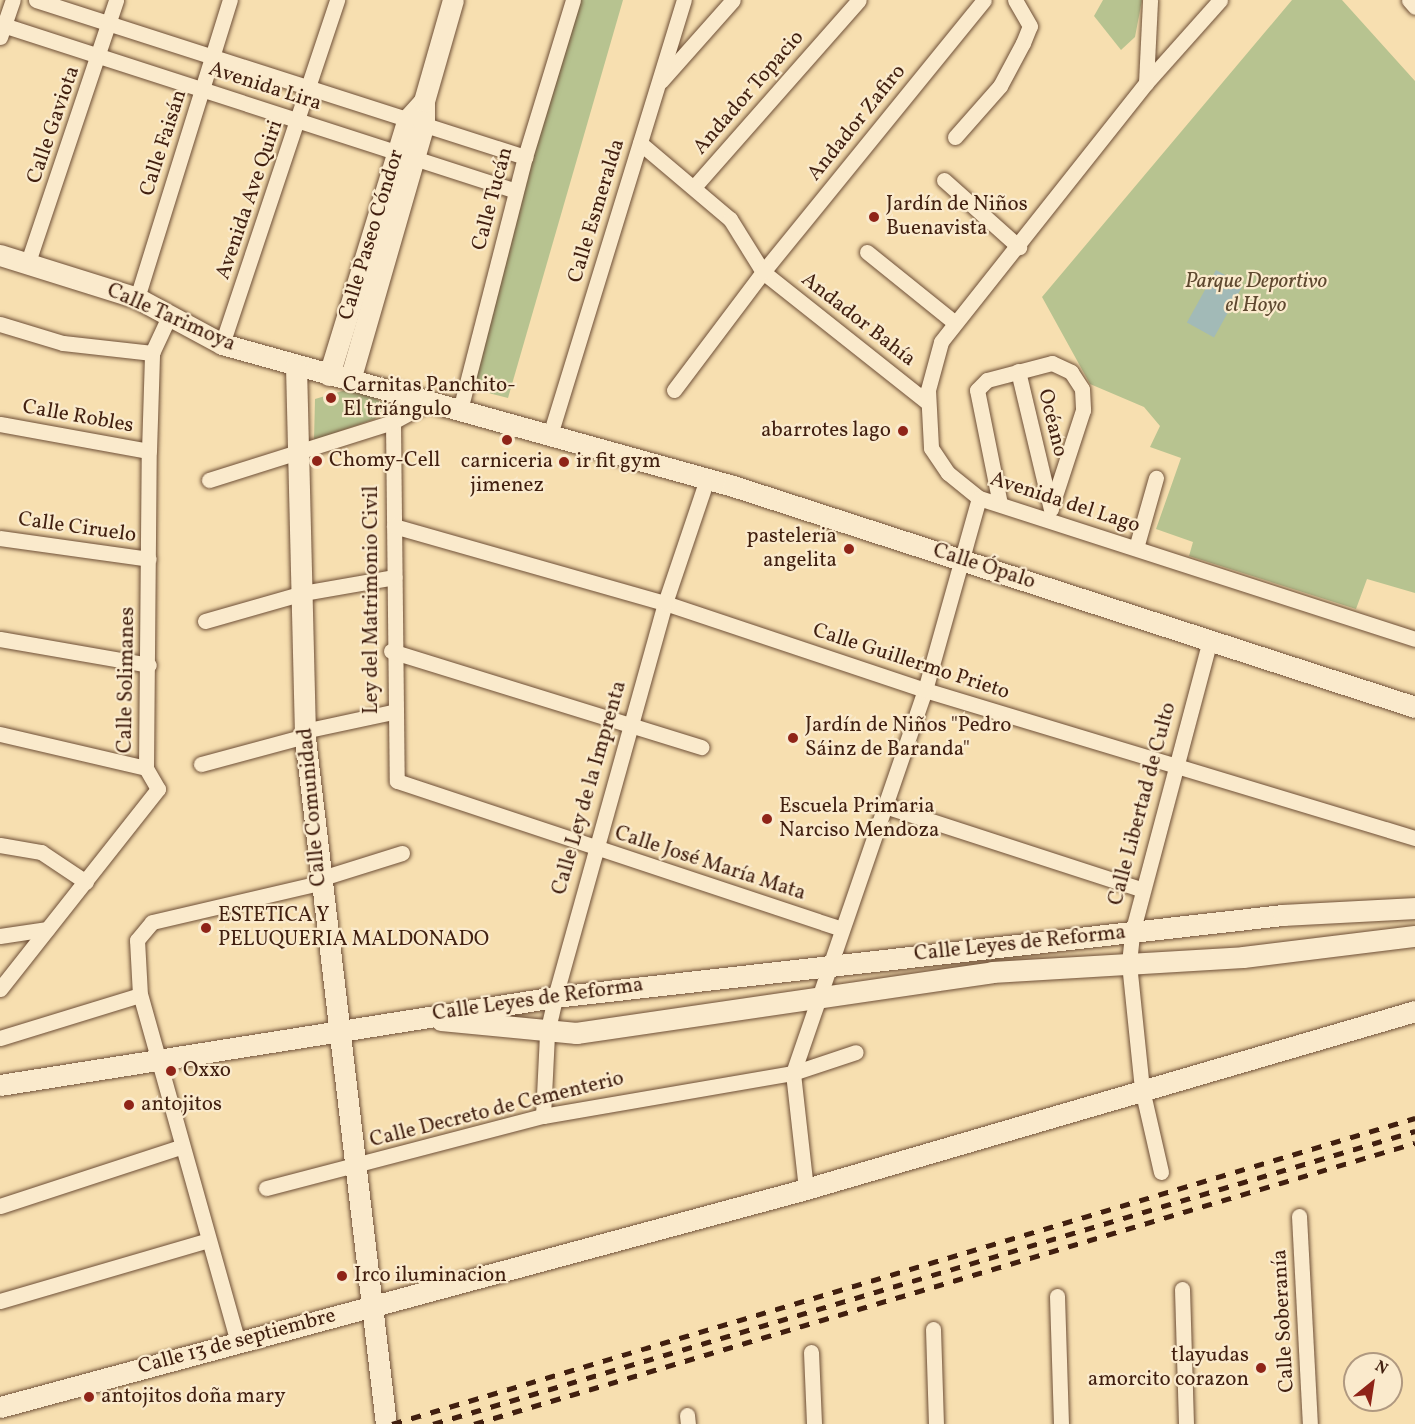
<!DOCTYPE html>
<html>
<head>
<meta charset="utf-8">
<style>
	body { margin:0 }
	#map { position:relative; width:1415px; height:1424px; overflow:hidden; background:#f7dfb0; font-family:Vollkorn,serif }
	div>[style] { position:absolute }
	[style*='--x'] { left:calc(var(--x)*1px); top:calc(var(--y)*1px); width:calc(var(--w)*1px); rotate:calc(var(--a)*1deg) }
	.green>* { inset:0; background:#b7c390 }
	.water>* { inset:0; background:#a2bab7; transform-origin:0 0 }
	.roads { filter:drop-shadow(0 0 2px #6e4f37) drop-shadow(0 0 2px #6e4f37) }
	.street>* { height:15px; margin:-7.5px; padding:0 7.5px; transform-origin:7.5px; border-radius:7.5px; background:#faeacc }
	.secondary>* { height:21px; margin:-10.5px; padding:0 10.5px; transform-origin:10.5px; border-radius:10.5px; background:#faeacc }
	.rail>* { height:4.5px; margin-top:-2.25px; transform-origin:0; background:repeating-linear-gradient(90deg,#411f0f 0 10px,transparent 0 20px) }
	.dots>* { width:16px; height:16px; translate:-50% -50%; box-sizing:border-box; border:3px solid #faeacc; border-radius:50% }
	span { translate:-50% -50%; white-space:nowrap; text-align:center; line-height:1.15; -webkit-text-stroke:4.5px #faeacc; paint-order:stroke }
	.street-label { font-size:21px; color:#411f0f }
	.poi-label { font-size:21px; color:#411f0f }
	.left { translate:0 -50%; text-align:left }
	.right { translate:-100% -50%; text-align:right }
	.park-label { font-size:21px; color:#5e482f; font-style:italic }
	.north { position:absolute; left:1343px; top:1352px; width:60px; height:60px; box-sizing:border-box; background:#faeacc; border:2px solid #b09980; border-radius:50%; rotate:30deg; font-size:16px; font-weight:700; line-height:24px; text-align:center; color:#411f0f }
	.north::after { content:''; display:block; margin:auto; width:21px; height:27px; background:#8f2418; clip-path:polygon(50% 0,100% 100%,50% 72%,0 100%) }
</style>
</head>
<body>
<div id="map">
	<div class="green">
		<i style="clip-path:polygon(580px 0,623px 0,508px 398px,461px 386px)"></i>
		<i style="clip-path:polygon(1103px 0,1142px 0,1135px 37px,1121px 50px,1094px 16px)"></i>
		<i style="clip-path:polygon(1292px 0,1342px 0,1415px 81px,1415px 593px,1367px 579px,1356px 609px,1189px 556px,1193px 542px,1156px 529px,1181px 458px,1150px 447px,1160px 426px,1144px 407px,1090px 384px,1042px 297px)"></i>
		<i style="clip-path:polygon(356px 387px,386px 405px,375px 419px,314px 440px,315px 399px)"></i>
	</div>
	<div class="water">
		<i style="left:1216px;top:270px;width:31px;height:60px;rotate:29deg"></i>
	</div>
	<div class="roads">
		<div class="street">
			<i style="--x:36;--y:0;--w:514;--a:17.8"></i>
			<i style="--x:1220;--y:0;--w:111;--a:131.7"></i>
			<i style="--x:1146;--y:83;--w:330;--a:128.4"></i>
			<i style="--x:941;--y:342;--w:50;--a:105.2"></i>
			<i style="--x:928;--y:390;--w:58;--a:87"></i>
			<i style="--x:931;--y:448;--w:30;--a:56"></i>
			<i style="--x:948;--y:473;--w:40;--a:39"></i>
			<i style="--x:979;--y:498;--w:458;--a:17.9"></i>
			<i style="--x:1409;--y:0;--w:9;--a:49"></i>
			<i style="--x:0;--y:24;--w:542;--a:17.93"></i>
			<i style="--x:0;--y:37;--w:39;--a:-71"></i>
			<i style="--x:661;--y:81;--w:108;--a:-48.4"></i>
			<i style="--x:1146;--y:83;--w:83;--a:-87.2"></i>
			<i style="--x:955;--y:137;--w:68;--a:-48.6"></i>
			<i style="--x:1000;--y:86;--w:49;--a:-61.9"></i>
			<i style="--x:1023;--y:43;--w:18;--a:-68"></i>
			<i style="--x:1030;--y:26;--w:30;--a:-120"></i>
			<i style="--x:640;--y:143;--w:118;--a:40.2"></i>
			<i style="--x:730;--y:219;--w:62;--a:58.1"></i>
			<i style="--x:763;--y:272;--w:209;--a:38.4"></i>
			<i style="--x:944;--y:180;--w:101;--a:41.8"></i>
			<i style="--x:694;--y:187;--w:249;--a:-48.6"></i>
			<i style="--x:867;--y:252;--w:113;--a:38.9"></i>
			<i style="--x:28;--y:262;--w:276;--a:-71.4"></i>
			<i style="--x:137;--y:298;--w:312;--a:-72.7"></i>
			<i style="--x:0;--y:324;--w:66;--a:16.8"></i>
			<i style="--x:63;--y:343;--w:90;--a:6.4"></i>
			<i style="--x:222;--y:344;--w:363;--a:-71.5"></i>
			<i style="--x:1018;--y:371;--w:142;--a:76.6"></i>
			<i style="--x:674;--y:390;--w:148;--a:-53"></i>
			<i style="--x:763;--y:272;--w:350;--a:-50.9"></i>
			<i style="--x:428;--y:403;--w:40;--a:152"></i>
			<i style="--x:393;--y:422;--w:359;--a:89.4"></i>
			<i style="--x:397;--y:781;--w:468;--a:18.4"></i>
			<i style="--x:460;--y:410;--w:261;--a:-75.6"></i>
			<i style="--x:525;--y:157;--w:164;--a:-73"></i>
			<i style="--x:0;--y:424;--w:151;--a:10.3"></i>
			<i style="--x:550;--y:435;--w:455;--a:-72.9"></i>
			<i style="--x:209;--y:480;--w:193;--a:-17.5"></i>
			<i style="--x:1000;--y:504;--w:116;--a:-101.4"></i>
			<i style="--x:977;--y:390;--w:14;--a:-45"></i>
			<i style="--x:987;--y:380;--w:67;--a:-14.7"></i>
			<i style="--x:1052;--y:363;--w:21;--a:25"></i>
			<i style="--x:1071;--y:372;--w:20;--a:57"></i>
			<i style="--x:1082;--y:389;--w:21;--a:87"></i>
			<i style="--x:1083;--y:410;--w:103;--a:108.1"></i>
			<i style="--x:394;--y:526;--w:282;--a:15.9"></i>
			<i style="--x:665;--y:603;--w:274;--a:18.5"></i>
			<i style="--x:925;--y:690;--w:512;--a:16.81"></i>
			<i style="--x:0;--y:538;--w:150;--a:8"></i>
			<i style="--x:1136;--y:548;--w:73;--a:-74.1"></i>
			<i style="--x:205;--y:621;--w:102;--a:-15.9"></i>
			<i style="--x:303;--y:593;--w:93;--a:-9.9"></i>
			<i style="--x:0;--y:639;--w:151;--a:9.9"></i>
			<i style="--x:391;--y:651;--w:325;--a:17.2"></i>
			<i style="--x:304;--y:731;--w:91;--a:-12.1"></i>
			<i style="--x:0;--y:734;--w:150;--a:13.1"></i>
			<i style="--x:201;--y:764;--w:108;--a:-15.1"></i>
			<i style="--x:885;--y:806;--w:269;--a:18"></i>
			<i style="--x:0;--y:845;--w:42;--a:9.7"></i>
			<i style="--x:41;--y:852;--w:54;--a:33.7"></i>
			<i style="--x:319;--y:879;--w:87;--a:-17.4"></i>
			<i style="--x:0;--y:936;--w:48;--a:-8.5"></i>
			<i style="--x:0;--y:989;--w:255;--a:-51.7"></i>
			<i style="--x:158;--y:789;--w:24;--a:-120"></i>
			<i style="--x:146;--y:768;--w:317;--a:-89.5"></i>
			<i style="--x:149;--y:451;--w:98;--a:-88.2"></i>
			<i style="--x:152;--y:353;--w:40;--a:-65"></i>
			<i style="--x:0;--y:1038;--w:146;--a:-17.1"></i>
			<i style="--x:543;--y:1116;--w:83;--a:-87.2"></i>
			<i style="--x:547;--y:1033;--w:37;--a:-77"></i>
			<i style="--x:555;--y:997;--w:409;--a:-74.4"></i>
			<i style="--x:665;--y:603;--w:131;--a:-71.3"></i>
			<i style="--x:1161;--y:1172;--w:85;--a:-102.9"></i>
			<i style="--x:1142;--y:1089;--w:127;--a:-95.9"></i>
			<i style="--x:1129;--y:963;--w:30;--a:-84"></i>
			<i style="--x:1132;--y:933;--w:303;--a:-75.1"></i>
			<i style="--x:266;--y:1188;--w:286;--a:-14.6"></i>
			<i style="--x:543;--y:1116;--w:254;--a:-9.8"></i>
			<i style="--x:793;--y:1073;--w:66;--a:-18.4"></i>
			<i style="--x:806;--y:1189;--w:117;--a:-96.4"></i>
			<i style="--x:793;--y:1073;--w:405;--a:-71"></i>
			<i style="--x:925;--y:690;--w:199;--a:-74.3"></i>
			<i style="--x:0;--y:1206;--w:190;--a:-18.1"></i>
			<i style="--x:1299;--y:1216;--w:208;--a:87"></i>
			<i style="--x:1182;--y:1289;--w:135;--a:88.3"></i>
			<i style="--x:1057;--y:1296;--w:128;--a:88.2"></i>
			<i style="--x:0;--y:1301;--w:217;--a:-16.3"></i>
			<i style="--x:933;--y:1329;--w:95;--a:88.2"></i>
			<i style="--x:237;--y:1339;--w:357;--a:-105.7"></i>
			<i style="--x:140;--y:995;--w:55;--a:-93.1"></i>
			<i style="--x:137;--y:940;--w:23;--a:-50"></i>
			<i style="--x:152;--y:922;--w:172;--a:-13.1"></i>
			<i style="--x:811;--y:1352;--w:72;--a:87.6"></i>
			<i style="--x:687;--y:1415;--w:9;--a:84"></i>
		</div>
		<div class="secondary">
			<i style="--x:0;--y:255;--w:144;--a:17.4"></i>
			<i style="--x:137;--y:298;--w:97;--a:28.4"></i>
			<i style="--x:222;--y:344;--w:530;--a:15.53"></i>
			<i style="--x:733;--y:486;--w:717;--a:17.95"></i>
			<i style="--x:296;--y:366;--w:372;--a:88.6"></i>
			<i style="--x:305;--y:738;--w:691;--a:83.27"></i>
			<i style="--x:329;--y:375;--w:268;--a:-72.9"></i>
			<i style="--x:408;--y:119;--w:24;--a:-48"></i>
			<i style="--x:350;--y:380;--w:266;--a:-73.9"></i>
			<i style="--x:424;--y:124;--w:23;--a:-90"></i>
			<i style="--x:424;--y:101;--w:105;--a:-74"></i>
			<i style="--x:441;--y:1020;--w:136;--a:5.5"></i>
			<i style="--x:576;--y:1033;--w:420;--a:-8.3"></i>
			<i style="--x:992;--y:972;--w:251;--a:-3.4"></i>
			<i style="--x:1243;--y:957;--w:173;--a:-7"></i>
			<i style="--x:0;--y:1085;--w:562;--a:-9.01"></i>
			<i style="--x:555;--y:997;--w:733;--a:-6.43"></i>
			<i style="--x:1283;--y:915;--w:132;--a:-3"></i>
			<i style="--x:0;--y:1407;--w:835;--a:-15.13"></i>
			<i style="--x:806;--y:1189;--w:634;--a:-16.29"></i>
		</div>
	</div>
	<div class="rail">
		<i style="--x:392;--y:1424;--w:1068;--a:-16.65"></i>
		<i style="--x:433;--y:1424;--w:1025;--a:-16.61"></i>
		<i style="--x:474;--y:1424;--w:982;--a:-16.63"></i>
	</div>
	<div class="dots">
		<i style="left:874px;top:217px;background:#8f2418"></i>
		<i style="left:331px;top:398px;background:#8f2418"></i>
		<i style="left:903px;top:431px;background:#8f2418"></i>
		<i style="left:507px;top:440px;background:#8f2418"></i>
		<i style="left:317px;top:461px;background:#8f2418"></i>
		<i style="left:564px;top:462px;background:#8f2418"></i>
		<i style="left:849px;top:549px;background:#8f2418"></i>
		<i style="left:793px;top:738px;background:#8f2418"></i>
		<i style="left:767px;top:819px;background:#8f2418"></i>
		<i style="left:206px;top:928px;background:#8f2418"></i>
		<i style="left:171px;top:1071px;background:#8f2418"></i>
		<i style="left:129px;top:1105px;background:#8f2418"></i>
		<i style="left:342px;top:1276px;background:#8f2418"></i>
		<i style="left:1261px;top:1368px;background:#8f2418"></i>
		<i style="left:89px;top:1397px;background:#8f2418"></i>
	</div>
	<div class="street-label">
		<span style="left:265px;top:87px;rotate:18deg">Avenida Lira</span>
		<span style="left:749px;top:93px;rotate:-49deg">Andador Topacio</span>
		<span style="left:857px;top:123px;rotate:-51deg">Andador Zafiro</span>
		<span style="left:54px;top:125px;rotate:-71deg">Calle Gaviota</span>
		<span style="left:164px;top:143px;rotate:-72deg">Calle Faisán</span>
		<span style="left:493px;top:199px;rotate:-75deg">Calle Tucán</span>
		<span style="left:250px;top:200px;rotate:-71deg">Avenida Ave Quiri</span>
		<span style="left:597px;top:211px;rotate:-73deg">Calle Esmeralda</span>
		<span style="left:372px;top:235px;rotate:-73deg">Calle Paseo Cóndor</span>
		<span style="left:171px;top:318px;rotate:24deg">Calle Tarimoya</span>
		<span style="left:858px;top:320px;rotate:38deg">Andador Bahía</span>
		<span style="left:78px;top:417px;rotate:10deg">Calle Robles</span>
		<span style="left:1052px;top:423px;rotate:76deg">Océano</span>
		<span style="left:1065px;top:503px;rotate:18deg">Avenida del Lago</span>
		<span style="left:77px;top:528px;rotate:8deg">Calle Ciruelo</span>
		<span style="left:984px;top:567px;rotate:18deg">Calle Ópalo</span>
		<span style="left:372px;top:600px;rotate:-90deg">Ley del Matrimonio Civil</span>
		<span style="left:911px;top:662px;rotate:18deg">Calle Guillermo Prieto</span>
		<span style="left:127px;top:680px;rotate:-89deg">Calle Solimanes</span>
		<span style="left:590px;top:788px;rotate:-74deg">Calle Ley de la Imprenta</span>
		<span style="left:1143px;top:804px;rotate:-75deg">Calle Libertad de Culto</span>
		<span style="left:313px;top:807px;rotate:-95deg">Calle Comunidad</span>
		<span style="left:710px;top:864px;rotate:18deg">Calle José María Mata</span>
		<span style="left:1020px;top:944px;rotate:-6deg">Calle Leyes de Reforma</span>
		<span style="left:538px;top:1000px;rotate:-8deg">Calle Leyes de Reforma</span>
		<span style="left:497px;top:1110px;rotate:-14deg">Calle Decreto de Cementerio</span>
		<span style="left:1284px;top:1321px;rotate:-93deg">Calle Soberanía</span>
		<span style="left:237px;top:1342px;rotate:-15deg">Calle 13 de septiembre</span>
	</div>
	<div class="poi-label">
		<span class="left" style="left:886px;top:217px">Jardín de Niños<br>Buenavista</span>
		<span class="left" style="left:343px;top:398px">Carnitas Panchito-<br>El triángulo</span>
		<span class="right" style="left:891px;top:431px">abarrotes lago</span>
		<span class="left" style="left:329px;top:461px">Chomy-Cell</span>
		<span style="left:507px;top:474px">carniceria<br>jimenez</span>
		<span class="left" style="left:576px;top:462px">ir fit gym</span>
		<span class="right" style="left:837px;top:549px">pasteleria<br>angelita</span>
		<span class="left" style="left:805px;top:738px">Jardín de Niños "Pedro<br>Sáinz de Baranda"</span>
		<span class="left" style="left:779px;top:819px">Escuela Primaria<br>Narciso Mendoza</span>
		<span class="left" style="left:218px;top:928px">ESTETICA Y<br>PELUQUERIA MALDONADO</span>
		<span class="left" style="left:183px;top:1071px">Oxxo</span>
		<span class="left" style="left:141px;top:1105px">antojitos</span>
		<span class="left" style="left:354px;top:1276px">Irco iluminacion</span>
		<span class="right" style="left:1249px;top:1368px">tlayudas<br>amorcito corazon</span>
		<span class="left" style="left:101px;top:1397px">antojitos doña mary</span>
	</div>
	<div class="park-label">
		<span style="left:1256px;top:294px">Parque Deportivo<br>el Hoyo</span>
	</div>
	<div class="north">N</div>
</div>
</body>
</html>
